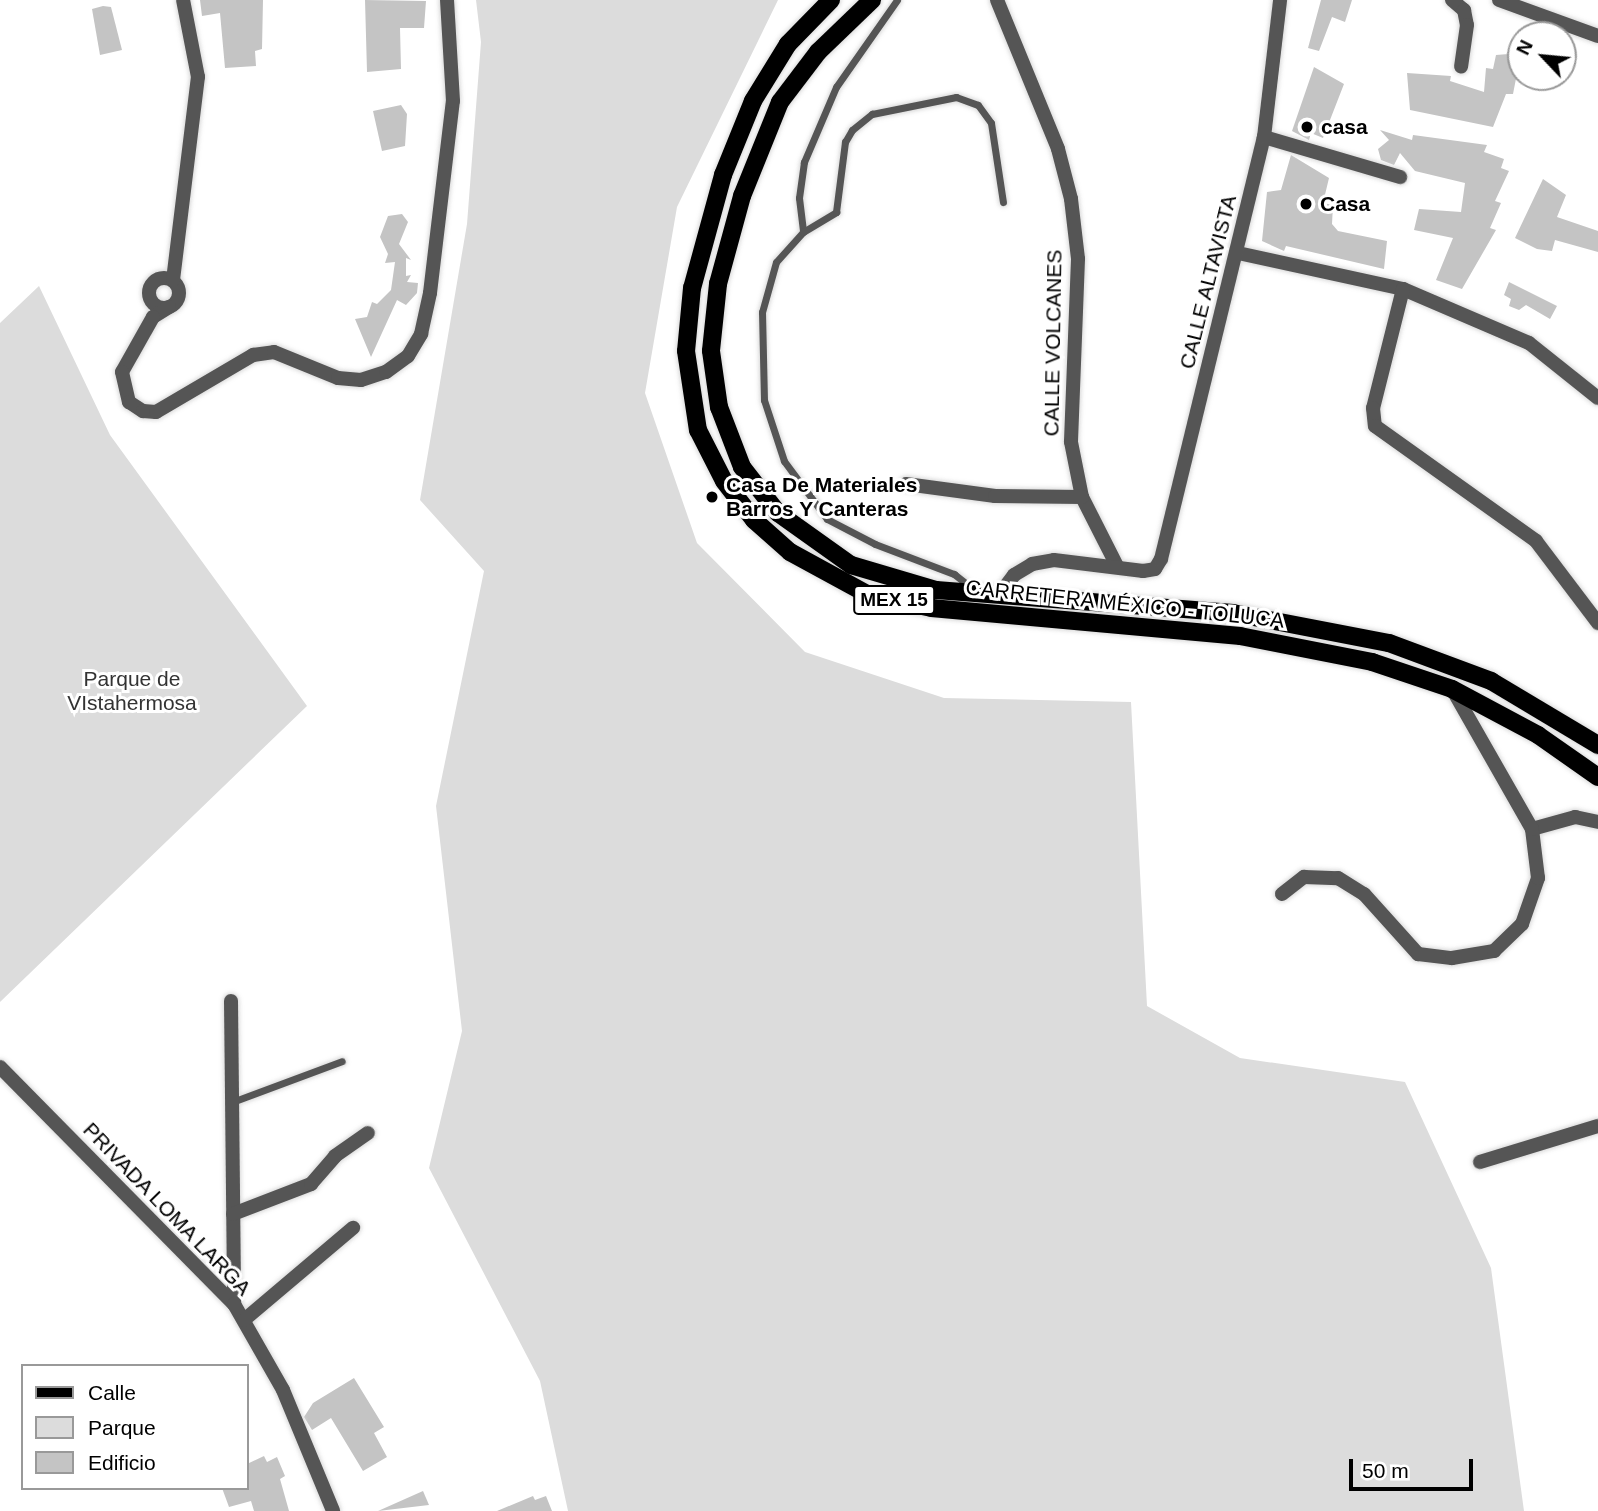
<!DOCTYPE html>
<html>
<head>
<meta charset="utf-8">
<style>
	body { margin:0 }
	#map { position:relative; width:1598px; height:1511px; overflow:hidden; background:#fff; font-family:Helvetica,sans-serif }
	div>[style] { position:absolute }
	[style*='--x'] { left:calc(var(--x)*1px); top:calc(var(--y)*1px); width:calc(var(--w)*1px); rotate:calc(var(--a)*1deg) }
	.green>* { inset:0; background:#dcdcdc }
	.building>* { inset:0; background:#c4c4c4 }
	.roads { filter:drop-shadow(0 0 2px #dbdbdb) drop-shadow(0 0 2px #dbdbdb) }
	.lane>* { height:7px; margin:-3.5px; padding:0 3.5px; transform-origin:3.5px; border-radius:3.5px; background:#555 }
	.street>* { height:14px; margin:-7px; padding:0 7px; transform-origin:7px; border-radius:7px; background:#555 }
	.street>.ring { margin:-7px; padding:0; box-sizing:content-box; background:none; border:14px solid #555; border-radius:50% }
	.primary>* { height:18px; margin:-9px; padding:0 9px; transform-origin:9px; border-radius:9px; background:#000 }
	.dots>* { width:19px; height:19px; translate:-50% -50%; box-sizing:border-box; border:4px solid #fff; border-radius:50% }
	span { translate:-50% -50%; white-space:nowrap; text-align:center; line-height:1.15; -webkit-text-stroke:6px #fff; paint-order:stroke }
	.shield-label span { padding:2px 5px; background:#fff; border:2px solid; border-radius:5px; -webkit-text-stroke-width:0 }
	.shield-label { font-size:19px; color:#000; font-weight:700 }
	.poi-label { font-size:21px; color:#000; font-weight:700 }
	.left { translate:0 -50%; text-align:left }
	.street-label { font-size:21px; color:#000 }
	.park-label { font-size:21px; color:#333 }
	.legend { position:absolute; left:21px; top:1364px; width:228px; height:126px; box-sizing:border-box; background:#fff; border:2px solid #999; margin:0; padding:9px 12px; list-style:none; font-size:21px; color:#000 }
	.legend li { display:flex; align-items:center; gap:14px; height:35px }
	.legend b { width:35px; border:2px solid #999 }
	.north { position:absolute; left:1507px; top:21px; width:70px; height:70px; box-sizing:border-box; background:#fff; border:2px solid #999; border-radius:50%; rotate:296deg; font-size:19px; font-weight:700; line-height:28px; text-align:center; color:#000 }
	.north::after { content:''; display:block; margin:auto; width:24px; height:32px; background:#000; clip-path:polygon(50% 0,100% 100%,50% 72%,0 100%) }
	.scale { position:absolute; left:1349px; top:1459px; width:124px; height:32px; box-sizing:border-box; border:4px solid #000; border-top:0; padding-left:9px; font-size:21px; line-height:24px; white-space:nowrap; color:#000; -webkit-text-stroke:5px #fff; paint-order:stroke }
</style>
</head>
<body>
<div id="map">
	<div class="green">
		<i style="clip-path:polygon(476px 0,778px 0,677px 207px,645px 393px,697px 543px,805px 652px,944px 698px,1131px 702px,1147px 1006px,1240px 1058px,1405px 1082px,1491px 1268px,1524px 1511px,568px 1511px,540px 1381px,429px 1168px,462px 1031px,436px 806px,484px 571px,420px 500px,467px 224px,481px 42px)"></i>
		<i style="clip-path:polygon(39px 286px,110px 435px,307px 706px,0 1002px,0 323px)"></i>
	</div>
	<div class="building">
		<i style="clip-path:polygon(200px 0,263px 0,262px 49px,255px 51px,256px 66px,225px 68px,220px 13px,202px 16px)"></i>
		<i style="clip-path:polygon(365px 0,426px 1px,424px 28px,400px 28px,401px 69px,367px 72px)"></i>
		<i style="clip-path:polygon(1321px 0,1352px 0,1345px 22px,1332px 17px,1319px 51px,1308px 48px)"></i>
		<i style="clip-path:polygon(103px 6px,111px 7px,122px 50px,100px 55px,92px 9px)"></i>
		<i style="clip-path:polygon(1521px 53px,1513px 94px,1506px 94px,1493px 127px,1410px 110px,1407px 73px,1451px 76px,1450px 81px,1484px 92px,1486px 68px,1493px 69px,1496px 55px)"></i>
		<i style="clip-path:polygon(1314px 67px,1344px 84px,1323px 138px,1311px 133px,1309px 140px,1292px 131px)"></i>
		<i style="clip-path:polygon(401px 105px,407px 114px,405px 146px,382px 151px,373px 111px)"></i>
		<i style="clip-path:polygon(1380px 130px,1412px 140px,1413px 135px,1487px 145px,1484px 152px,1504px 159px,1501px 168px,1509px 171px,1495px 201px,1501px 203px,1490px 228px,1496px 230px,1462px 289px,1436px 280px,1453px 238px,1414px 230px,1419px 209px,1461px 212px,1465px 183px,1415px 171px,1400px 153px,1394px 165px,1381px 160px,1378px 149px,1389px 140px)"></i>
		<i style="clip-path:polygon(1291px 155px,1329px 178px,1323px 203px,1333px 205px,1332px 224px,1338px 231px,1387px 241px,1384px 269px,1286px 246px,1284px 251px,1262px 241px,1267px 192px,1281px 190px)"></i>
		<i style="clip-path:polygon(1543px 179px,1566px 195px,1557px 217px,1598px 231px,1598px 252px,1555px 240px,1552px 251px,1537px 249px,1515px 238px)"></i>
		<i style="clip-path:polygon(402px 214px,408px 222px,399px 244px,411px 260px,406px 258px,406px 276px,411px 275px,407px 282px,418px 283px,417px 293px,406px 305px,397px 300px,371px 357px,355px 319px,367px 317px,372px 302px,377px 304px,391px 290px,395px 262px,385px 263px,388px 254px,380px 237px,388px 216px)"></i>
		<i style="clip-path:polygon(1509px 282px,1557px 306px,1550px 319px,1526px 305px,1519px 310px,1509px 306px,1511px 299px,1504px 295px)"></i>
		<i style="clip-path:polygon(354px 1378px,384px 1427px,374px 1433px,387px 1457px,363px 1471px,331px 1418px,312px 1430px,304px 1417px,313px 1403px)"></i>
		<i style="clip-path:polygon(264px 1456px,267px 1462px,277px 1457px,285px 1476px,280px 1479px,289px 1511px,254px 1511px,251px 1501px,229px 1507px,222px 1488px,247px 1488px,247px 1464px)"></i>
		<i style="clip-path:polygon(423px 1491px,429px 1505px,378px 1511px)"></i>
		<i style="clip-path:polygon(533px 1496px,535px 1500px,546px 1496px,552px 1511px,497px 1511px)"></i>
	</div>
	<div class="roads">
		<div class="lane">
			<i style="--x:897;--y:0;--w:106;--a:125"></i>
			<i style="--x:836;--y:87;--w:82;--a:113.1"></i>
			<i style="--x:804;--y:162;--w:36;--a:98"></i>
			<i style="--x:799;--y:198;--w:34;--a:83"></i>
			<i style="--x:803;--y:232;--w:40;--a:132"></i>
			<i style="--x:776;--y:262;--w:52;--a:105.6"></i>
			<i style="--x:762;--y:312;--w:88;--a:88.7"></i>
			<i style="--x:764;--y:400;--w:64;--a:71.8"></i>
			<i style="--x:784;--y:461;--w:72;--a:53.4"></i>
			<i style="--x:827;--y:519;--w:54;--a:27.5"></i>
			<i style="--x:875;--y:544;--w:85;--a:20.8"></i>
			<i style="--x:954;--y:574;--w:23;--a:38"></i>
			<i style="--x:803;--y:232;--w:39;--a:-31"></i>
			<i style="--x:836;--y:212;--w:71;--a:-82.7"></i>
			<i style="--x:845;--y:142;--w:14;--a:-60"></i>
			<i style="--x:852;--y:130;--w:26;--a:-39"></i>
			<i style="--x:872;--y:114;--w:86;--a:-11.4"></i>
			<i style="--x:956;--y:97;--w:23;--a:20"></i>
			<i style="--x:978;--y:105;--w:22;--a:54"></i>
			<i style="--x:991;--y:123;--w:80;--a:81.4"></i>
			<i style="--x:232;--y:1102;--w:117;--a:-20.4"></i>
		</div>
		<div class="street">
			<i style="--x:997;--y:0;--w:161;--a:67.7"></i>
			<i style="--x:1058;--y:149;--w:52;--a:75.4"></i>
			<i style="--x:1071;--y:199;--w:60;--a:83.3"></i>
			<i style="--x:1078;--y:259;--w:183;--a:92.2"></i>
			<i style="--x:1071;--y:442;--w:56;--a:78.7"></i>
			<i style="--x:1082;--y:497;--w:77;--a:63.1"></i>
			<i style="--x:1452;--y:0;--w:16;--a:40"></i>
			<i style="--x:1464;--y:10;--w:15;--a:79"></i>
			<i style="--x:1467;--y:25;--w:42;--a:98.1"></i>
			<i style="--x:1499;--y:0;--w:105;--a:20"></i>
			<i style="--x:1264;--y:137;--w:142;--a:16.4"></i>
			<i style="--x:1238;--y:253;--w:169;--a:12.3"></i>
			<i style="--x:1403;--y:289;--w:137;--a:23.2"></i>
			<i style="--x:1529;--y:343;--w:88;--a:38.6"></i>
			<i class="ring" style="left:149px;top:278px;width:16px;height:16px"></i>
			<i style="--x:173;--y:280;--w:205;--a:-83"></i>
			<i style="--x:198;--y:77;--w:78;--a:-101"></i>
			<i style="--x:1403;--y:289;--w:123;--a:104.1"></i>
			<i style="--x:1373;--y:408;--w:18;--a:84"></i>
			<i style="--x:1375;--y:426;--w:198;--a:35.5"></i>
			<i style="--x:1536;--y:541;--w:103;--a:52.9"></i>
			<i style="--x:169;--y:307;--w:19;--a:148"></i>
			<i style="--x:153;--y:317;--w:63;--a:119.4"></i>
			<i style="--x:122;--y:372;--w:31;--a:77"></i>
			<i style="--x:129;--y:402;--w:17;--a:33"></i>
			<i style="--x:143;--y:411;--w:13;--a:4"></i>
			<i style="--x:156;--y:412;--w:113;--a:-30.4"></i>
			<i style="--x:253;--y:355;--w:21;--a:-8"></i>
			<i style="--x:274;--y:352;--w:69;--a:22.1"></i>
			<i style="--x:338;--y:378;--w:23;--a:5"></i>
			<i style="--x:361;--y:380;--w:26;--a:-18"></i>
			<i style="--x:386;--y:372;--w:27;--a:-36"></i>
			<i style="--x:408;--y:356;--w:26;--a:-59"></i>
			<i style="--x:421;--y:334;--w:42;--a:-77.6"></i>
			<i style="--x:430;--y:293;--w:193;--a:-83.2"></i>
			<i style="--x:453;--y:101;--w:101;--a:-93.4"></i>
			<i style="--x:906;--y:484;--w:90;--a:7.7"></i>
			<i style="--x:995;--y:496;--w:87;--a:0.7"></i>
			<i style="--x:999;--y:595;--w:25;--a:-53"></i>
			<i style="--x:1014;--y:575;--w:21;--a:-31"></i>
			<i style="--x:1032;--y:564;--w:22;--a:-10"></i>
			<i style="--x:1054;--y:560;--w:90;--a:7"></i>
			<i style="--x:1143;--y:571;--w:12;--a:-9"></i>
			<i style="--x:1155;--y:569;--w:12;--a:-59"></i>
			<i style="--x:1161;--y:559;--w:434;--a:-76.3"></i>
			<i style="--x:1264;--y:137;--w:138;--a:-83.3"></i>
			<i style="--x:1532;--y:829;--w:45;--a:-15.6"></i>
			<i style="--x:1575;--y:817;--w:24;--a:12"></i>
			<i style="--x:1282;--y:894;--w:28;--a:-38"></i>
			<i style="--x:1304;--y:877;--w:34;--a:2"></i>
			<i style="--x:1338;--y:878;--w:31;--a:32"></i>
			<i style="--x:1364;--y:894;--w:81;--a:48"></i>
			<i style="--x:1418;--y:954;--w:34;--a:7"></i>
			<i style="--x:1452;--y:958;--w:43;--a:-9.5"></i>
			<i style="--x:1494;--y:951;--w:39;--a:-44"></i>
			<i style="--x:1522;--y:924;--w:49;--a:-70.8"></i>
			<i style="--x:1538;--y:878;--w:49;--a:-97"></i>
			<i style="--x:1532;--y:829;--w:161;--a:-119.7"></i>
			<i style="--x:231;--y:1001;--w:303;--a:89.4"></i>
			<i style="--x:0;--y:1067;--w:333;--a:45.4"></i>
			<i style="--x:234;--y:1304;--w:99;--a:60.3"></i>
			<i style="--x:283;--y:1390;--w:131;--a:67.5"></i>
			<i style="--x:1480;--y:1162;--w:123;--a:-17"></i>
			<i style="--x:233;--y:1214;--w:84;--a:-21"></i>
			<i style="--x:311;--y:1184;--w:37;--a:-49"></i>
			<i style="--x:335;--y:1156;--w:40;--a:-34.9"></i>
			<i style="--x:244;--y:1320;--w:143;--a:-40.2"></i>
		</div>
		<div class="primary">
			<i style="--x:831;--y:0;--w:62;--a:134.3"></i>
			<i style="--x:788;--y:44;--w:67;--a:121.6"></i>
			<i style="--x:753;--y:101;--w:80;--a:112.1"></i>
			<i style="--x:723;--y:175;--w:117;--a:105.3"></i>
			<i style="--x:692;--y:288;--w:63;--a:95.4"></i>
			<i style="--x:686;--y:351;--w:80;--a:81.4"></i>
			<i style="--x:698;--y:430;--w:57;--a:63"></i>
			<i style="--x:724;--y:481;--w:49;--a:52.4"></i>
			<i style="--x:754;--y:520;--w:48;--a:41.6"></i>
			<i style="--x:790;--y:552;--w:90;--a:28.6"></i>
			<i style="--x:869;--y:595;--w:64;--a:11.7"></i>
			<i style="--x:932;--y:608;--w:309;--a:5.2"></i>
			<i style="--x:1240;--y:636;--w:135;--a:11.1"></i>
			<i style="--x:1372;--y:662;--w:84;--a:18.6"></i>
			<i style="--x:1452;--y:689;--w:98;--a:28.1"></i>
			<i style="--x:1538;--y:735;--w:73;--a:35"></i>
			<i style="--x:872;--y:0;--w:75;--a:136.1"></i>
			<i style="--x:818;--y:52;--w:63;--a:127.2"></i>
			<i style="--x:780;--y:102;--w:101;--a:112"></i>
			<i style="--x:742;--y:196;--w:91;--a:105.3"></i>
			<i style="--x:718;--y:284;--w:67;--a:96"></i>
			<i style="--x:711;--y:351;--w:57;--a:81.9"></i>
			<i style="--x:719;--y:407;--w:64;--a:69"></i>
			<i style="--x:742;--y:467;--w:58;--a:52"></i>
			<i style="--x:778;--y:513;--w:90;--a:35.5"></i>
			<i style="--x:851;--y:565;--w:89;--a:16.4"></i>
			<i style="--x:936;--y:590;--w:298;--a:4.4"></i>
			<i style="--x:1233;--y:613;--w:159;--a:10.9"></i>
			<i style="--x:1389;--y:643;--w:109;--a:20.4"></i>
			<i style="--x:1491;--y:681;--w:125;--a:30.9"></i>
		</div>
	</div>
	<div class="dots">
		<i style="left:1307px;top:127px;background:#000"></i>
		<i style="left:1306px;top:204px;background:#000"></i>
		<i style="left:712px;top:497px;background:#000"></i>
	</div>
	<div class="shield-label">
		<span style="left:894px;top:600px">MEX 15</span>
	</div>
	<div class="poi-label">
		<span class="left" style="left:1321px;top:127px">casa</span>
		<span class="left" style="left:1320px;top:204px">Casa</span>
		<span class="left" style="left:726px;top:497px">Casa De Materiales<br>Barros Y Canteras</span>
	</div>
	<div class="street-label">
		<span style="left:1208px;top:282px;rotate:-76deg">CALLE ALTAVISTA</span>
		<span style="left:1053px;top:343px;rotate:-89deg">CALLE VOLCANES</span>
		<span style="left:1125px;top:604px;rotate:6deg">CARRETERA MÉXICO - TOLUCA</span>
		<span style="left:167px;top:1209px;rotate:46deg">PRIVADA LOMA LARGA</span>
	</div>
	<div class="park-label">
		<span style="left:132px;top:691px">Parque de<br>VIstahermosa</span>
	</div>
	<ul class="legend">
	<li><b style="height:9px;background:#000"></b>Calle</li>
	<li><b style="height:19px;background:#dcdcdc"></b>Parque</li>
	<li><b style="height:19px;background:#c4c4c4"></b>Edificio</li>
	</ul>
	<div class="north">N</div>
	<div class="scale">50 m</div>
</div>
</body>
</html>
